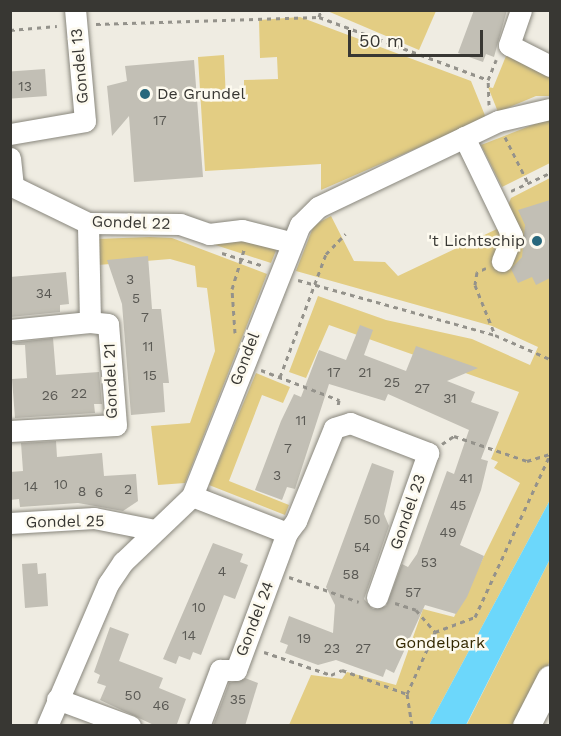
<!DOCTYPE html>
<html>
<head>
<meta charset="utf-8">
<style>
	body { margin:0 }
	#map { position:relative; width:561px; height:736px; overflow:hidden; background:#efece2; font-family:"Work Sans",sans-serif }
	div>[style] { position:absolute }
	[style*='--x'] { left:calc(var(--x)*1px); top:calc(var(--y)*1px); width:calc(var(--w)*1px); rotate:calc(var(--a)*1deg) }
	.green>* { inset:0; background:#e3cd83 }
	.water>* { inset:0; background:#6cd7fb }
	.building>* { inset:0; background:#c2bfb5; transform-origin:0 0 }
	.path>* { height:3px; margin-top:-1.5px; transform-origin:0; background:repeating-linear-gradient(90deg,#94928b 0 4.5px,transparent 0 9px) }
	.roads { filter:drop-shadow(0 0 2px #88867c) drop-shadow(0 0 2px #88867c) }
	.minor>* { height:21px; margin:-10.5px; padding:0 10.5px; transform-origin:10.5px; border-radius:10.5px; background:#fff }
	.major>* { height:27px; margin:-13.5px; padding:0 13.5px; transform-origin:13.5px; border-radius:13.5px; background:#fff }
	.dots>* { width:16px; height:16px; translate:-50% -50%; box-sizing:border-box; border:3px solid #fdfaef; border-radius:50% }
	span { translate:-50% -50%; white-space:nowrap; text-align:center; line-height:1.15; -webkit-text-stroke:5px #fdfaef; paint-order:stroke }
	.number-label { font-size:14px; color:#5a5954 }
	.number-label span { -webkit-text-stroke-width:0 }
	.street-label { font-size:16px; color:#383733 }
	.poi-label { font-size:16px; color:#383733 }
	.left { translate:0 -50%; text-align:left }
	.right { translate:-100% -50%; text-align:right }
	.park-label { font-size:16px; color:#332801 }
	.frame { position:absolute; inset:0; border:12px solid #383733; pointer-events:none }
	.scale { position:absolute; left:348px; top:30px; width:135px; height:27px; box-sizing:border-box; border:3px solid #383733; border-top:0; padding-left:8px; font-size:18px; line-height:21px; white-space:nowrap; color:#383733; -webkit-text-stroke:4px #fdfaef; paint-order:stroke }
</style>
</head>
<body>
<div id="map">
	<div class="green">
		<i style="clip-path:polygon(325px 10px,436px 10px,436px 11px,419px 50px)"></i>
		<i style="clip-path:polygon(300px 17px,471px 81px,486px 118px,321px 190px,321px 164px,205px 171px,198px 57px,224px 55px,226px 100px,244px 100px,244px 80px,278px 79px,277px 57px,260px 58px,259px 20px)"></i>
		<i style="clip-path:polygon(506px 56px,550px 74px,550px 96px,536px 96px,498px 112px,488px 87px,493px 88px)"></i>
		<i style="clip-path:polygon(550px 118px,550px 163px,502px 187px,481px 145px)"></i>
		<i style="clip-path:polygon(550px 178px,550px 500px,429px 725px,289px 725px,311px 675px,342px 679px,347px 672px,396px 685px,423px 609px,454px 617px,520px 483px,494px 468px,498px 462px,491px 459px,519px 392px,329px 325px,306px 378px,289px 372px,318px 296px,386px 320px,472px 339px,530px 365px,538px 347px,492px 326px,296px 271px,314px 225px,331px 216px,354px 261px,385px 262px,398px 276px,499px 228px,511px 198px)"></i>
		<i style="clip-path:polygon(150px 237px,172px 238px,267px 274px,185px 483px,158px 485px,151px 426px,190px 423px,215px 351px,207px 288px,197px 287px,195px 266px,170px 259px,98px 265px,96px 239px)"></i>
		<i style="clip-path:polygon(248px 237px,277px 248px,271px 263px,200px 240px)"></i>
		<i style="clip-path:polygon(256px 373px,290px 387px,283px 403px,262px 395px,229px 481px,289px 505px,285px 515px,209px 485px)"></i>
		<i style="clip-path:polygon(550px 559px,550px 661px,518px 725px,466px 726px)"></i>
	</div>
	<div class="water">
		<i style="clip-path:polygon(550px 500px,550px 559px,466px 725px,429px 725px)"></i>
	</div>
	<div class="building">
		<i style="clip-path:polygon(474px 10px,507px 10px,494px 57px,486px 54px,483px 62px,458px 53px)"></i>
		<i style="clip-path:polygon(194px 60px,203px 177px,134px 182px,129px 116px,112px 136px,107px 86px,127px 81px,125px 66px)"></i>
		<i style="left:45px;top:69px;width:27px;height:35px;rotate:86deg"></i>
		<i style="clip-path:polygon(550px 200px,550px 278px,536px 285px,532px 277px,518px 283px,511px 269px,522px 257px,525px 225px,518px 210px)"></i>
		<i style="clip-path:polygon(148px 256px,152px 309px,161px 309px,169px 383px,163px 383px,165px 412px,131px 415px,122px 304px,107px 260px)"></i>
		<i style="clip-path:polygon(66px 272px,69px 304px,60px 305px,60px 312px,10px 317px,10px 277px)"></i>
		<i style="clip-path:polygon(360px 325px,373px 330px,364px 355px,406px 371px,416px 346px,478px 368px,447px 381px,475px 392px,471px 402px,499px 412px,481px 459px,488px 461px,481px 490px,460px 545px,484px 556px,467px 597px,456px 614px,425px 605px,394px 673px,386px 669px,383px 677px,336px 660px,318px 665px,285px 653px,288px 645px,280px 642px,289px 616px,333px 633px,335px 605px,326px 587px,372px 463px,394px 471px,384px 514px,389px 526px,364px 599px,373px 609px,386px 606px,402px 564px,408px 567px,417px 554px,447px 471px,454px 474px,469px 430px,388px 394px,385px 401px,329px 384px,295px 489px,287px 487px,282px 500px,255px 490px,281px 421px,294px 394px,301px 397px,319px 350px,346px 360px)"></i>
		<i style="clip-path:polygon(53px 338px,56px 375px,99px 372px,102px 404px,94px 404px,95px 413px,15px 418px,12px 379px,27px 378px,25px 345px,16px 345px,10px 343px)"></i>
		<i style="clip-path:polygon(56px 441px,57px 457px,102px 453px,104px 476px,136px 474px,138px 501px,123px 511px,78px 503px,20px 507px,19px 499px,10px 500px,10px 472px,23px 471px,21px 443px)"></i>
		<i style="clip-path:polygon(213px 543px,243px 554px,240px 562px,248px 565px,235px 599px,224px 595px,201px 655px,193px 652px,190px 660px,179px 656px,176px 664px,163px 659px)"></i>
		<i style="clip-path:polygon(37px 563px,38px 574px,46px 573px,48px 606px,25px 608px,22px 564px)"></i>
		<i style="clip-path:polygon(110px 627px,129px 634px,119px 661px,163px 678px,159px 688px,186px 699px,177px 724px,156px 726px,100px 700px,106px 686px,97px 683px,100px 675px,94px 672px)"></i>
		<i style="clip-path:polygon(245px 678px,258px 683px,245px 726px,213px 726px,229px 683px)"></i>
	</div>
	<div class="path">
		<i style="--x:319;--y:17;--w:180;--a:20.4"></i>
		<i style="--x:96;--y:24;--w:223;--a:-1.8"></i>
		<i style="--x:319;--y:17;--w:7;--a:-74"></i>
		<i style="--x:10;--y:30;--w:47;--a:-4.9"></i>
		<i style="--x:489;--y:105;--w:25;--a:-92"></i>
		<i style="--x:488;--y:80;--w:22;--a:-68"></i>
		<i style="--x:505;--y:137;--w:51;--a:63.4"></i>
		<i style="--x:511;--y:191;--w:43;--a:-24.8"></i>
		<i style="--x:222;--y:253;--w:44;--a:17.2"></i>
		<i style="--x:486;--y:268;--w:10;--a:156"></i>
		<i style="--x:477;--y:272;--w:13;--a:99"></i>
		<i style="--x:475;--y:285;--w:54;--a:68.2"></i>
		<i style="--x:298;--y:280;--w:205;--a:15.6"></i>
		<i style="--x:495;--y:335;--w:60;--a:23.6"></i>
		<i style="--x:235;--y:333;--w:44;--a:-93.9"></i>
		<i style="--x:232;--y:289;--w:41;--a:-72.9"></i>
		<i style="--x:261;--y:370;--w:84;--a:21"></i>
		<i style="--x:339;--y:400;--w:6;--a:99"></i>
		<i style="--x:280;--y:377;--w:131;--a:-69.5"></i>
		<i style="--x:326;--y:254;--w:28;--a:-46"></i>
		<i style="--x:442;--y:444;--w:14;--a:-34"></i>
		<i style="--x:454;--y:436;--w:77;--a:18.9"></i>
		<i style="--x:527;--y:461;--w:24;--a:-17"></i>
		<i style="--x:289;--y:577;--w:74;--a:19.7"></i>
		<i style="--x:395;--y:603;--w:22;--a:18"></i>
		<i style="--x:416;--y:610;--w:29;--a:49"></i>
		<i style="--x:435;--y:632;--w:43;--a:-20.6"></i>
		<i style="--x:475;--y:617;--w:179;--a:-65.2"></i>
		<i style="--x:264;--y:652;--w:71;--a:18.9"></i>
		<i style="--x:331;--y:675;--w:12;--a:-24"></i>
		<i style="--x:342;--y:670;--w:69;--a:20.3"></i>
		<i style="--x:407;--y:694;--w:68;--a:-65.7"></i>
		<i style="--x:407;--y:694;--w:32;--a:81"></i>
	</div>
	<div class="roads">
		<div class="minor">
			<i style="--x:521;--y:10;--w:37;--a:109"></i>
			<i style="--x:509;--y:45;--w:46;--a:27.1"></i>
			<i style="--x:10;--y:134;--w:76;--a:-9.8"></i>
			<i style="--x:85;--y:121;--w:111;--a:-95.1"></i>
			<i style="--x:464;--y:137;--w:110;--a:64.1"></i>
			<i style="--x:512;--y:236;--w:27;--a:112"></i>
			<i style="--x:10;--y:158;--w:27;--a:84"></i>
			<i style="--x:10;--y:185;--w:87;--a:26"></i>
			<i style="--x:88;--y:223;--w:92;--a:0.6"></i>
			<i style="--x:180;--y:224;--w:31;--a:19"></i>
			<i style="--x:209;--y:234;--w:33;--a:-7"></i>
			<i style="--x:242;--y:230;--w:49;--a:14"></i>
			<i style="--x:10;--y:330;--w:80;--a:-5.7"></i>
			<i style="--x:90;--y:322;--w:99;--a:-91.2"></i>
			<i style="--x:10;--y:431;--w:106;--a:-3.2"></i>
			<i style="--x:116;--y:425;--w:101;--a:-94.5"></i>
			<i style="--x:108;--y:324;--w:18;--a:-174"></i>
			<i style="--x:192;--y:496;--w:102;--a:21.3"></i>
			<i style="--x:287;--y:533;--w:15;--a:-53"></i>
			<i style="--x:296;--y:521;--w:100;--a:-67.8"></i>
			<i style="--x:334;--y:428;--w:17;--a:-17"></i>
			<i style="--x:350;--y:423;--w:84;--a:21"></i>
			<i style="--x:428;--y:453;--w:153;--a:109.5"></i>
			<i style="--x:10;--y:523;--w:84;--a:-3.4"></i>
			<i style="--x:94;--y:518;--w:62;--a:11.1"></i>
			<i style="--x:57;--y:699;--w:78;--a:20.3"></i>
			<i style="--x:47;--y:726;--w:155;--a:-66.8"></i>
			<i style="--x:108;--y:584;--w:27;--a:-56"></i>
			<i style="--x:123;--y:562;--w:95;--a:-43.7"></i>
			<i style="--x:192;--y:496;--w:292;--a:-68.3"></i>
			<i style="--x:300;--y:225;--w:25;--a:-45"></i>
			<i style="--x:318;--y:207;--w:199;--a:-25.5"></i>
			<i style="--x:498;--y:121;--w:53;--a:-13"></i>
			<i style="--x:199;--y:726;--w:60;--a:-69.4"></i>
			<i style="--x:220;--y:670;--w:16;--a:0"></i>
			<i style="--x:236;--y:670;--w:146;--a:-69.6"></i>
		</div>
		<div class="major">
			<i style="--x:526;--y:726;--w:53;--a:-62.9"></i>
		</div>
	</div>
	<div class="dots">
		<i style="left:145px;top:94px;background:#28687d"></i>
		<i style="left:537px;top:241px;background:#28687d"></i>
	</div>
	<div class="number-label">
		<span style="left:25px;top:86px">13</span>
		<span style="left:160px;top:120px">17</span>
		<span style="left:130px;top:279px">3</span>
		<span style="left:44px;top:293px">34</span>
		<span style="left:136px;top:298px">5</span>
		<span style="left:145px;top:317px">7</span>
		<span style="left:148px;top:346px">11</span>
		<span style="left:334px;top:372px">17</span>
		<span style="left:365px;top:372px">21</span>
		<span style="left:150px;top:375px">15</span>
		<span style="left:392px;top:382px">25</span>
		<span style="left:422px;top:388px">27</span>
		<span style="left:79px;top:393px">22</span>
		<span style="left:50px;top:395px">26</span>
		<span style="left:450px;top:398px">31</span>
		<span style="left:301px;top:420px">11</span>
		<span style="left:288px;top:448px">7</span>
		<span style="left:277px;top:475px">3</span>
		<span style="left:466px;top:478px">41</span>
		<span style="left:61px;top:484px">10</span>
		<span style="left:31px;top:486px">14</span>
		<span style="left:128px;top:489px">2</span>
		<span style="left:82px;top:491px">8</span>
		<span style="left:99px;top:492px">6</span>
		<span style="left:458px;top:505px">45</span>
		<span style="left:372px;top:519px">50</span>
		<span style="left:448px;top:532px">49</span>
		<span style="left:362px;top:547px">54</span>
		<span style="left:429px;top:562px">53</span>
		<span style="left:222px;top:571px">4</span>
		<span style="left:351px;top:574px">58</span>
		<span style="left:413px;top:592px">57</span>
		<span style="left:199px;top:607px">10</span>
		<span style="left:189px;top:635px">14</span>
		<span style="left:304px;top:638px">19</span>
		<span style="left:332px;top:648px">23</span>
		<span style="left:363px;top:648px">27</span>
		<span style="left:133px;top:695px">50</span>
		<span style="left:238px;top:699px">35</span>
		<span style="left:161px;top:705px">46</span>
	</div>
	<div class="street-label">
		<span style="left:80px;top:66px;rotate:-95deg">Gondel 13</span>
		<span style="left:131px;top:223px;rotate:2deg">Gondel 22</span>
		<span style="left:245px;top:359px;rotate:-69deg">Gondel</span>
		<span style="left:111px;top:381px;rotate:-92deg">Gondel 21</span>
		<span style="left:408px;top:512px;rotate:-71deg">Gondel 23</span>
		<span style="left:65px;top:522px;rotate:-1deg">Gondel 25</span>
		<span style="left:255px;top:619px;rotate:-69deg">Gondel 24</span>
	</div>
	<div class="poi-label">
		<span class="left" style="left:157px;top:94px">De Grundel</span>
		<span class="right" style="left:525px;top:241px">'t Lichtschip</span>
	</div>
	<div class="park-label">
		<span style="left:440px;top:643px">Gondelpark</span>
	</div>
	<div class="frame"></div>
	<div class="scale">50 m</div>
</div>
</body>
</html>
